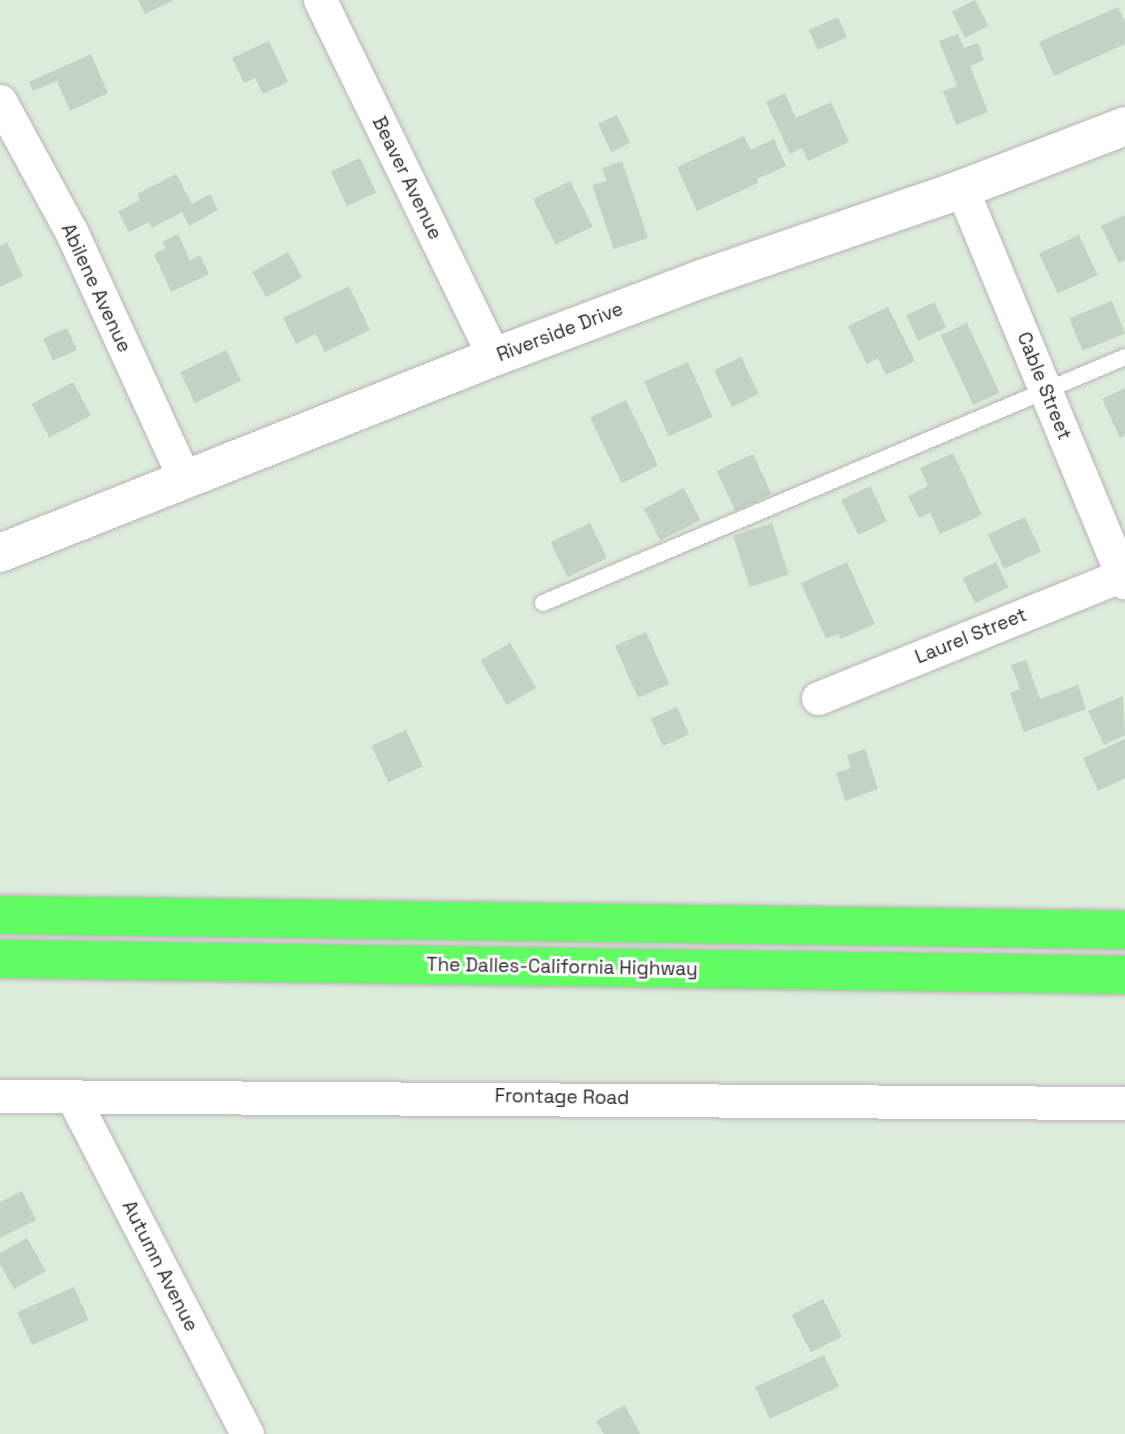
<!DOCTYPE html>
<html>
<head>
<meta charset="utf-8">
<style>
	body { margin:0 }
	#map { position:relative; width:1125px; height:1434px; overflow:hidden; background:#dbedda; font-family:"Space Grotesk",sans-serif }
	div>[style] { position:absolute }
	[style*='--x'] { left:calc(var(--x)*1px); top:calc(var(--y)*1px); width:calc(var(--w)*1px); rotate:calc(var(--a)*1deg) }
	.building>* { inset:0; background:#c3d2c3; transform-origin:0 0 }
	.roads { filter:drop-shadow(0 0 2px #beaebb) drop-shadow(0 0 2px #beaebb) }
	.service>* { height:16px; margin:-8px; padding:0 8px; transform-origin:8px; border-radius:8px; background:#fff }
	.minor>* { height:33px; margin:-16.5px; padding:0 16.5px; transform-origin:16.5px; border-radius:16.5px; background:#fff }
	.tertiary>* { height:38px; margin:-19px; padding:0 19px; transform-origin:19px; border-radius:19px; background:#fff }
	.trunk>* { height:38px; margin:-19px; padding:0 19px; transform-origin:19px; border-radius:19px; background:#60fc62 }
	span { translate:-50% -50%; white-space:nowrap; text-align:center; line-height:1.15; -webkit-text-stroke:6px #fff; paint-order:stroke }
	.street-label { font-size:19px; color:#292929 }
</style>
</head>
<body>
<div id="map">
	<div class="building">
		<i style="clip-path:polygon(138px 0,174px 0,145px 14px)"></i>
		<i style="left:975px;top:0;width:29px;height:26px;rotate:63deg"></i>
		<i style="clip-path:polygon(1118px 7px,1125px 22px,1125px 44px,1054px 76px,1039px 42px)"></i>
		<i style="left:838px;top:17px;width:22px;height:32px;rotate:66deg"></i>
		<i style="clip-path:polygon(958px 34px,964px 48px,978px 43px,984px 60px,970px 66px,988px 112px,956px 125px,943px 91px,957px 86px,939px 41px)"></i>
		<i style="clip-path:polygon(269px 41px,288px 82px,263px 94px,255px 78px,244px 83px,232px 58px)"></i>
		<i style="clip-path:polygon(91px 54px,108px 93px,70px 111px,57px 81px,33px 91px,29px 82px)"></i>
		<i style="clip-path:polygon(785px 93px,796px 118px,831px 102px,849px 142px,808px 161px,802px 148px,790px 154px,766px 102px)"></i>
		<i style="left:617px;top:115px;width:31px;height:21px;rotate:65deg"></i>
		<i style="clip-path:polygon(744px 136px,751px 150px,774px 139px,786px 166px,757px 179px,758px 183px,697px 211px,677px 167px)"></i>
		<i style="left:360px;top:158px;width:38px;height:32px;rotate:65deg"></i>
		<i style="clip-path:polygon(622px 161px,648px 238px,614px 249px,592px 185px,607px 181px,602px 168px)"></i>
		<i style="clip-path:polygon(176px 174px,192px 204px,210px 194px,218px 210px,189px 226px,182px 212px,152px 228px,149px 222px,129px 232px,118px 212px,140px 200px,137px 194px)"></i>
		<i style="left:570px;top:181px;width:51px;height:41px;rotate:64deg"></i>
		<i style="clip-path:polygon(1125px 215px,1125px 260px,1119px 263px,1101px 226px)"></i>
		<i style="clip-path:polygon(178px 234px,190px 260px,200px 255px,209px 274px,171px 292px,154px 254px,166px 248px,162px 242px)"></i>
		<i style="left:1079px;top:235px;width:44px;height:44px;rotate:65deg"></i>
		<i style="clip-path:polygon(7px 242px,23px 276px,0 287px,0 246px)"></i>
		<i style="left:288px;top:252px;width:29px;height:41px;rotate:61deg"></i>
		<i style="clip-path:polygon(349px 286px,370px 330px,325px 352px,316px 334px,296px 344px,283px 318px)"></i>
		<i style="left:1112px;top:301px;width:35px;height:46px;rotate:68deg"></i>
		<i style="left:934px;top:302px;width:28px;height:31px;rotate:64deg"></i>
		<i style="clip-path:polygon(888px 307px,915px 361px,886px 375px,878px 358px,867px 364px,848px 326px)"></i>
		<i style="left:967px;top:323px;width:77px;height:29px;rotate:65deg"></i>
		<i style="left:67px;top:328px;width:24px;height:26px;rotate:66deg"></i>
		<i style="left:226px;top:350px;width:34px;height:51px;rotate:64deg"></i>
		<i style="left:741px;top:357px;width:41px;height:30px;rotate:64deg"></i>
		<i style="left:688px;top:362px;width:60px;height:48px;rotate:66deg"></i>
		<i style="left:73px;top:382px;width:38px;height:47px;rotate:62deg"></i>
		<i style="clip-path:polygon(1125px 388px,1125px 435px,1120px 438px,1102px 399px)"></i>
		<i style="left:626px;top:400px;width:73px;height:40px;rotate:64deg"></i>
		<i style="clip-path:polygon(953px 453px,982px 515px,940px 534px,930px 513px,919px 518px,908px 496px,928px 486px,920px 468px)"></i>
		<i style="left:753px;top:454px;width:44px;height:40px;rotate:65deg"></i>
		<i style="left:870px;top:486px;width:39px;height:32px;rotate:64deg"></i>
		<i style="left:684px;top:488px;width:36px;height:45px;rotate:63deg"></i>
		<i style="left:1025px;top:517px;width:38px;height:41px;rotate:65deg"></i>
		<i style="left:590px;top:523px;width:39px;height:44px;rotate:64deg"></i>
		<i style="left:772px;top:523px;width:54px;height:41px;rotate:72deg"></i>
		<i style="clip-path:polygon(847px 562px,875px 624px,841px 639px,838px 634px,826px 639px,801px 583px)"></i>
		<i style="left:996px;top:562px;width:28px;height:37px;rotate:64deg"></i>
		<i style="left:646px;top:632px;width:57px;height:34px;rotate:66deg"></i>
		<i style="left:510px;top:643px;width:52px;height:34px;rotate:60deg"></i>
		<i style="clip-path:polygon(1026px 660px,1040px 699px,1078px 685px,1086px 709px,1024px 732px,1010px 693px,1020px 689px,1011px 665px)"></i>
		<i style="clip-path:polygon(1123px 696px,1125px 735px,1104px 745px,1088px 711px)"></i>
		<i style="left:677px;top:707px;width:30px;height:29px;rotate:66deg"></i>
		<i style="left:406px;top:730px;width:40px;height:38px;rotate:65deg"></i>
		<i style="clip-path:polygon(1125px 739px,1125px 778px,1098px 791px,1083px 758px)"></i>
		<i style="clip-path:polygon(865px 749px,878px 789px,845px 801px,836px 773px,851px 768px,847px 755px)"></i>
		<i style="clip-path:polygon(22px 1191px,36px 1220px,0 1238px,0 1202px)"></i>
		<i style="clip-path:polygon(27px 1238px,46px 1271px,14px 1289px,0 1264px,0 1253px)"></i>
		<i style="left:74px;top:1287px;width:36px;height:62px;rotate:66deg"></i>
		<i style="left:823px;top:1299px;width:42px;height:35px;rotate:63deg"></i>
		<i style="left:824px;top:1355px;width:35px;height:76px;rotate:65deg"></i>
		<i style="clip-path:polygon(625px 1405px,640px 1434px,604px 1434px,596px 1421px)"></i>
	</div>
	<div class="roads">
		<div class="service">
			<i style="--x:543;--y:603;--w:632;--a:-22.91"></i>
		</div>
		<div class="minor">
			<i style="--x:320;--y:0;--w:397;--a:64"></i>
			<i style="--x:0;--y:101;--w:148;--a:61.4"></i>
			<i style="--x:71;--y:231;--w:274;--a:65.4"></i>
			<i style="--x:962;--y:189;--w:426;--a:67.5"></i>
			<i style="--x:818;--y:698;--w:331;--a:-22"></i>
			<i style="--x:0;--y:1096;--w:1125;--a:0.36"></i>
			<i style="--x:73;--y:1098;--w:378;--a:62.6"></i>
		</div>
		<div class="tertiary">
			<i style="--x:0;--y:553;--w:531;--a:-21.64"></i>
			<i style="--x:494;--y:357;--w:221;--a:-20.6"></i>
			<i style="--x:701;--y:279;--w:276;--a:-19"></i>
			<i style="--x:962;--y:189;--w:175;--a:-21.1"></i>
		</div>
		<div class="trunk">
			<i style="--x:0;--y:915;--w:1125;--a:0.76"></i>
			<i style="--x:0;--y:959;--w:1125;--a:0.81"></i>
		</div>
	</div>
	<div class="street-label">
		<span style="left:407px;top:178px;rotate:64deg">Beaver Avenue</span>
		<span style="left:96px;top:288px;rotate:65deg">Abilene Avenue</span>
		<span style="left:560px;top:332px;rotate:-21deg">Riverside Drive</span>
		<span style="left:1044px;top:386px;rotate:68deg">Cable Street</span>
		<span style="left:971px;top:636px;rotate:-22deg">Laurel Street</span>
		<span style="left:562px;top:967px;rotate:1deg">The Dalles-California Highway</span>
		<span style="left:562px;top:1097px;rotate:1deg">Frontage Road</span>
		<span style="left:160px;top:1266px;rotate:63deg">Autumn Avenue</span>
	</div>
</div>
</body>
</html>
